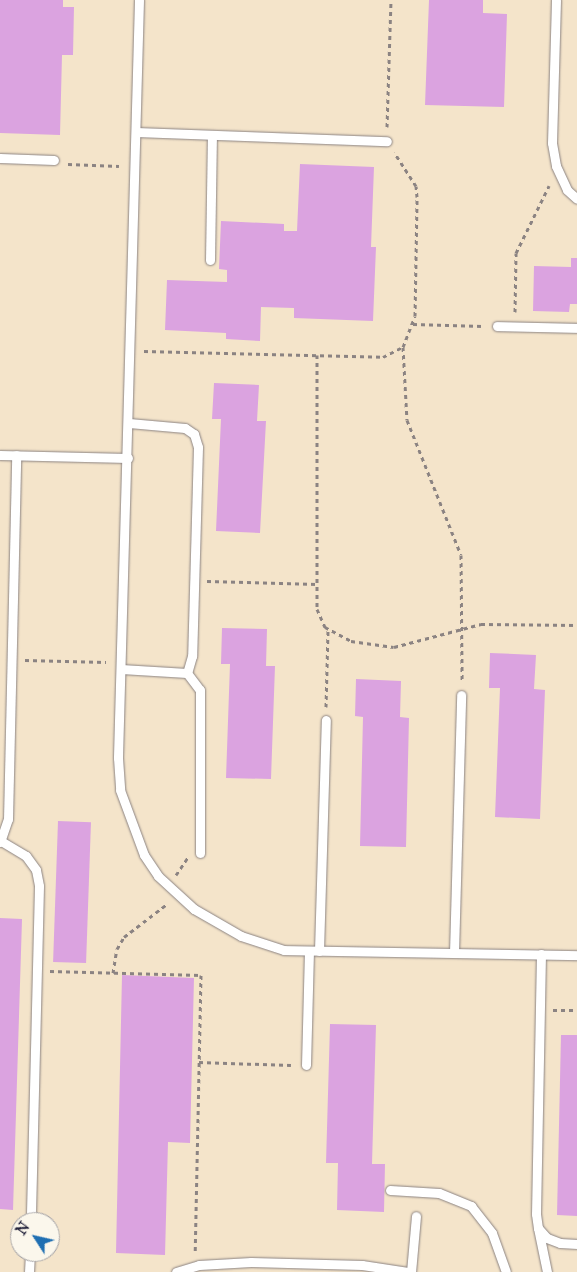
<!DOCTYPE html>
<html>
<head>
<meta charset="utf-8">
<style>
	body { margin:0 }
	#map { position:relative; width:577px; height:1272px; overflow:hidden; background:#f4e4ca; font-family:"IM FELL Great Primer",serif }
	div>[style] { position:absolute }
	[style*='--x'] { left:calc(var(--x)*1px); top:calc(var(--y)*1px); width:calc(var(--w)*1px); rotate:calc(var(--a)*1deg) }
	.building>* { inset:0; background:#dba3e0; transform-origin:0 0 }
	.path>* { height:3px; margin-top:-1.5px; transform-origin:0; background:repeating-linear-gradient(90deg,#8b8382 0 4px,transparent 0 8px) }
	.roads { filter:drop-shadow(0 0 1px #8b8382) drop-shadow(0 0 1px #8b8382) }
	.service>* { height:9px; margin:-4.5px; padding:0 4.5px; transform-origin:4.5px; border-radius:4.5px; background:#fff }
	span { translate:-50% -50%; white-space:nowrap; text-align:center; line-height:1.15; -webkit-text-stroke:5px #fbf7ec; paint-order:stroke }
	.north { position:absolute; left:10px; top:1212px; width:50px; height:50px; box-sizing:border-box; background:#fbf7ec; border:1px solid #a4a2a5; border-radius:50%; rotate:305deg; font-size:14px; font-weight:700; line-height:20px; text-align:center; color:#22223b }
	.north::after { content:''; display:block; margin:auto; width:18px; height:22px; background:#1f6fb2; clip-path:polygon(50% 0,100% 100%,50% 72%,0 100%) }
</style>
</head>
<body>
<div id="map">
	<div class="building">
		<i style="clip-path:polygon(0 0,63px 0,63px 7px,74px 7px,73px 55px,62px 55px,60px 135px,0 133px)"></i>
		<i style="clip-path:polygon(429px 0,483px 0,483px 13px,507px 14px,504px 107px,425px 105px)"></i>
		<i style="clip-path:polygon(300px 164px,374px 167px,371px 247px,376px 247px,373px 321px,294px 318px,294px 308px,261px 307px,260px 341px,226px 339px,226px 333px,165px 330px,167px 280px,227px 282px,227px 270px,219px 269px,221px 221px,284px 224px,284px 231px,297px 231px)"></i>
		<i style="clip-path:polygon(571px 258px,577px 258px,577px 304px,570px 304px,569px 312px,533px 311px,534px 266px,571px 267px)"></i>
		<i style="clip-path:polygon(214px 383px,259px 385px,257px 421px,266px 421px,260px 533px,216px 531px,221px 419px,212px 419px)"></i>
		<i style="clip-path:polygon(222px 628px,267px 629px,266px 666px,275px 666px,271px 779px,226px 778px,230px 664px,221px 664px)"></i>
		<i style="clip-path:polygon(490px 653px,536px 655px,534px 689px,545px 690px,540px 819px,495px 817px,500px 688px,489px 688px)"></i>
		<i style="clip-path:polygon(356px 679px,401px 681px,400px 717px,409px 718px,406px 847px,360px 846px,363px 717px,355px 716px)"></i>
		<i style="left:58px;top:821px;width:33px;height:141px;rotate:2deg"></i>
		<i style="clip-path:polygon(0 918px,22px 919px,13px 1210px,0 1209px)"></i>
		<i style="clip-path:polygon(122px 975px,194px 978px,190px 1143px,168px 1142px,165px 1255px,116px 1253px)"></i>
		<i style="clip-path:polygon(330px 1024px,376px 1025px,372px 1164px,385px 1164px,384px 1212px,337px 1210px,338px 1163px,326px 1163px)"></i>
		<i style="clip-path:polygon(561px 1035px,577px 1035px,577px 1216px,557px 1215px)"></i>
	</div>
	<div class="path">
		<i style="--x:387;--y:127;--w:127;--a:-88.2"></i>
		<i style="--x:68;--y:164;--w:51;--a:2.2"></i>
		<i style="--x:515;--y:312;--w:59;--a:-89"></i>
		<i style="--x:516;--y:253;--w:75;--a:-63.8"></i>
		<i style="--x:413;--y:324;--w:70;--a:1.6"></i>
		<i style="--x:403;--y:347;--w:73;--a:86.9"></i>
		<i style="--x:407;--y:420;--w:145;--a:68.2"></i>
		<i style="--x:461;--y:555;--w:125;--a:89.5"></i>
		<i style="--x:144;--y:351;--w:239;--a:1.4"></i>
		<i style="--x:383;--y:357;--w:22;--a:-27"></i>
		<i style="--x:403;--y:347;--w:33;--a:-69"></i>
		<i style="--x:415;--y:316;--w:119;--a:-89"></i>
		<i style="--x:417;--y:197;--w:11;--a:-95"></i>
		<i style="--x:416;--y:186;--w:40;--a:-122.9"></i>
		<i style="--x:317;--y:355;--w:254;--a:90"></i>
		<i style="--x:317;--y:609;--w:20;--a:66"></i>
		<i style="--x:325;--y:627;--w:30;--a:28"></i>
		<i style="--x:351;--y:641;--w:43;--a:7.9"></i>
		<i style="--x:394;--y:647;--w:90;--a:-14.8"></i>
		<i style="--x:481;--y:624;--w:96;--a:0.6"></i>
		<i style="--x:207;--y:581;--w:110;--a:1.6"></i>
		<i style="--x:25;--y:660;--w:81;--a:1.4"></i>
		<i style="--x:326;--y:707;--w:79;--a:-88.5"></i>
		<i style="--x:176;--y:875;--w:22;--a:-56"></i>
		<i style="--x:50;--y:971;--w:151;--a:1.5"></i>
		<i style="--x:201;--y:975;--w:277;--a:91.2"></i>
		<i style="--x:113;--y:973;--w:24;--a:-81"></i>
		<i style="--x:117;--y:949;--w:14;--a:-60"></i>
		<i style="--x:124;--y:937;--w:54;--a:-37.5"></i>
		<i style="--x:553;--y:1010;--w:24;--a:0"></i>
		<i style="--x:199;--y:1062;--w:92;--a:1.9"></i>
	</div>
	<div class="roads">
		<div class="service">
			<i style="--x:139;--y:0;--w:758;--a:91.59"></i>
			<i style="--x:118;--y:758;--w:32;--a:86"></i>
			<i style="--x:120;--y:790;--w:69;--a:69.7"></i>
			<i style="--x:144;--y:855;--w:25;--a:56"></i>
			<i style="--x:158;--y:876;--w:49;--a:42.5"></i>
			<i style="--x:194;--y:909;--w:54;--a:29.9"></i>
			<i style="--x:241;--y:936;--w:45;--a:18"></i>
			<i style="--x:284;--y:950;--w:293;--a:1"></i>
			<i style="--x:556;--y:0;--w:143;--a:91.6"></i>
			<i style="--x:552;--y:143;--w:23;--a:80"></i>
			<i style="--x:556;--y:166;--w:26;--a:65"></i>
			<i style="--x:567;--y:190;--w:13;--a:42"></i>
			<i style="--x:136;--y:132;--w:251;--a:2.1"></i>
			<i style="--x:0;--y:158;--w:54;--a:2.1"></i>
			<i style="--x:210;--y:260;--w:125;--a:-89.1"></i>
			<i style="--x:497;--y:326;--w:80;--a:1.4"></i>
			<i style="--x:129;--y:423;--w:56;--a:5.1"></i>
			<i style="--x:185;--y:428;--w:11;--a:34"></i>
			<i style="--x:194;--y:434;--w:14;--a:73"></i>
			<i style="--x:198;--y:447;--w:209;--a:91.6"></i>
			<i style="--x:192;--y:656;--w:18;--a:106"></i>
			<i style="--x:0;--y:455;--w:128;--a:1.3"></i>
			<i style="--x:121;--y:669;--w:66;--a:3.5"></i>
			<i style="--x:187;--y:673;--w:21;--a:53"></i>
			<i style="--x:200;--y:690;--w:163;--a:90"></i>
			<i style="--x:1;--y:841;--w:29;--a:31"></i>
			<i style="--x:26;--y:856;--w:17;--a:54"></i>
			<i style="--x:36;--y:870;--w:16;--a:79"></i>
			<i style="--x:39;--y:886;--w:336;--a:91.4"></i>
			<i style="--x:0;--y:842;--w:24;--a:-71"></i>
			<i style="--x:8;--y:819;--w:364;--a:-88.7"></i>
			<i style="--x:319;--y:951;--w:231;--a:-88.3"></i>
			<i style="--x:454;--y:953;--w:258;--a:-88.4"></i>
			<i style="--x:541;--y:954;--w:260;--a:91.1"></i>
			<i style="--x:536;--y:1214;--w:14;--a:82"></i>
			<i style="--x:538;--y:1228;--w:13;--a:48"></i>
			<i style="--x:547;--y:1238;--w:14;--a:21"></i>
			<i style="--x:560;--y:1243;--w:17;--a:3"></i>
			<i style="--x:306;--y:1065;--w:114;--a:-88.5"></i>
			<i style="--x:390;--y:1190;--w:49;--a:3.5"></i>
			<i style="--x:439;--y:1193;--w:35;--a:22"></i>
			<i style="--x:471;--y:1206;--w:34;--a:52"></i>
			<i style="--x:492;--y:1233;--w:41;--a:70.3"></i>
			<i style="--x:538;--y:1228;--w:45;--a:78.4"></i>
			<i style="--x:29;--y:1272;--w:20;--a:-87"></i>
			<i style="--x:176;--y:1272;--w:24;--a:-17"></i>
			<i style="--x:199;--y:1265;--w:52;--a:-3.3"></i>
			<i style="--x:251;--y:1262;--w:111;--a:1.5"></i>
			<i style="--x:362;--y:1265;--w:48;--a:8.5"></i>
			<i style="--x:411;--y:1272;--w:56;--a:-84.9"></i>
		</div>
	</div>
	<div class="north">N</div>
</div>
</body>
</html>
